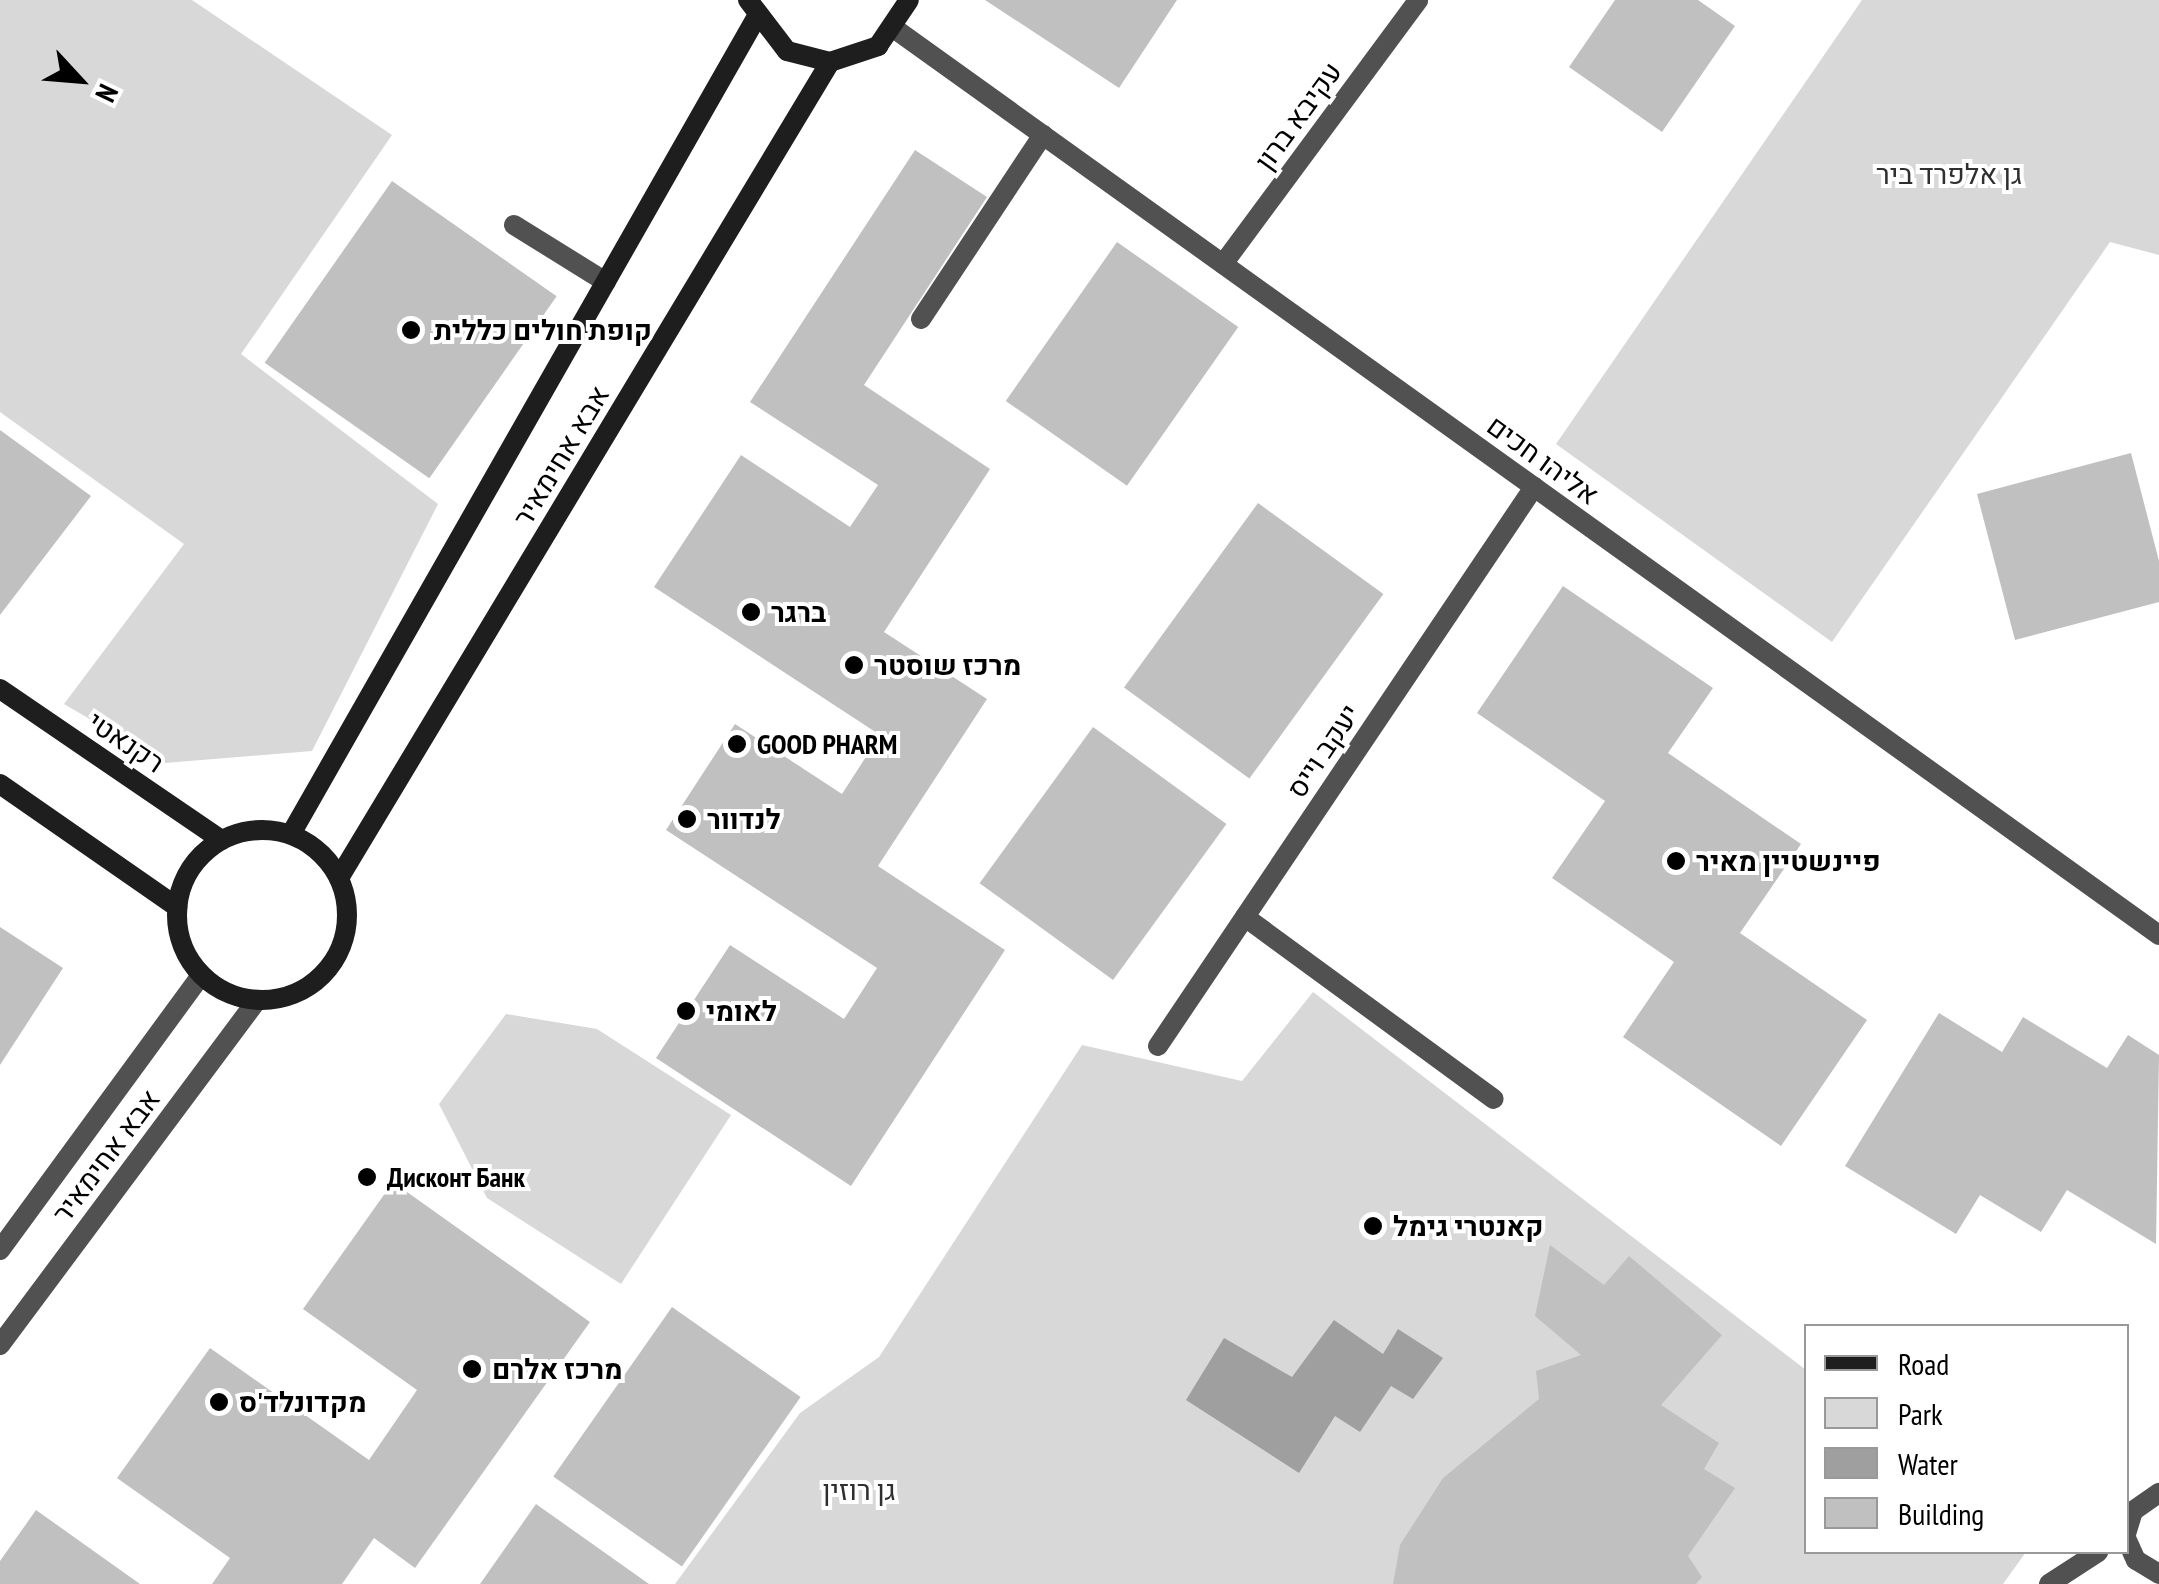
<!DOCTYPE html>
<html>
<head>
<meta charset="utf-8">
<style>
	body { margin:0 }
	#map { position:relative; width:2159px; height:1584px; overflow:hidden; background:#fff; font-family:"PT Sans Narrow",Heebo,sans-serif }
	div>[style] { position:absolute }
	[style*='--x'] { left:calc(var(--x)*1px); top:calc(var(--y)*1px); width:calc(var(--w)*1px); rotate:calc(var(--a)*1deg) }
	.green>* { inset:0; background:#d8d8d8 }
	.water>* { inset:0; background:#9f9f9f }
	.building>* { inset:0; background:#c0c0c0; transform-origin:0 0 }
	.lane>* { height:20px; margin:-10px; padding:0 10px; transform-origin:10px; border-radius:10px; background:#515151 }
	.street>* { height:20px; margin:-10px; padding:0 10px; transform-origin:10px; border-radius:10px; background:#515151 }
	.secondary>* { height:20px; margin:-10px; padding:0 10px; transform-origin:10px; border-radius:10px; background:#1e1e1e }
	.secondary>.ring { margin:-10px; padding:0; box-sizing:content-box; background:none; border:20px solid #1e1e1e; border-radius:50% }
	.dots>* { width:28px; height:28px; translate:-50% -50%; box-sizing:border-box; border:5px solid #fff; border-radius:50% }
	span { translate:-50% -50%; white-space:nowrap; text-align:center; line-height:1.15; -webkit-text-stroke:8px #fff; paint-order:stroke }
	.street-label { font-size:28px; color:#000 }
	.park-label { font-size:28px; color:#2f2f2f }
	.poi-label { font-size:28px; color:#000; font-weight:700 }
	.left { translate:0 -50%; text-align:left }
	.legend { position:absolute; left:1804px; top:1324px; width:325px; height:230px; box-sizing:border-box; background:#fff; border:2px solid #999; margin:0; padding:12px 18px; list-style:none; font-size:30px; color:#000 }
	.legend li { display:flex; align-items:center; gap:20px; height:50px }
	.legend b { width:50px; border:2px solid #999 }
	.north { position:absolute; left:30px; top:30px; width:100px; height:100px; -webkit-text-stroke:8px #fff; paint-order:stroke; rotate:116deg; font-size:28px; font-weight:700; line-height:40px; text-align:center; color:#000 }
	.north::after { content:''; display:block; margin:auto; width:35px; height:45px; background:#000; clip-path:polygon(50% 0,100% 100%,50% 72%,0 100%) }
</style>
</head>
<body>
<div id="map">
	<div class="green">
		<i style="clip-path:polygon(0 0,192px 0,392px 135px,241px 354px,438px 504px,312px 751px,165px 763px,64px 704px,184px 544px,0 412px)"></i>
		<i style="clip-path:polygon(1862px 0,2159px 0,2159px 255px,2110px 242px,1832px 642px,1556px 444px)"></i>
		<i style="clip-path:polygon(1313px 992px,1806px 1370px,1806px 1552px,2026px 1552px,2003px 1584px,675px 1584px,800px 1413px,879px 1357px,1082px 1045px,1242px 1081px)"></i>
		<i style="clip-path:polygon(506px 1014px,597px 1029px,731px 1115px,621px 1284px,487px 1198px,439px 1104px)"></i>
	</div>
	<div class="water">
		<i style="clip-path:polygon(1334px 1320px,1383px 1354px,1398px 1329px,1443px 1358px,1413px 1399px,1391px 1386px,1360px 1432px,1335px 1416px,1299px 1473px,1186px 1400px,1224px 1338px,1292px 1377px)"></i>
	</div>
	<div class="building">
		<i style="clip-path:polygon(985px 0,1177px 0,1119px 88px)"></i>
		<i style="clip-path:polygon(1615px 0,1698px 0,1735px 26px,1662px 132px,1569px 67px)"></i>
		<i style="clip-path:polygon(915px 150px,987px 197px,864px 385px,990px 469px,884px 632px,987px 699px,878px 866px,1005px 950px,851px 1186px,656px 1058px,730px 945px,844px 1019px,877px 968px,666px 830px,735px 724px,842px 794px,880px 735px,654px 587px,741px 455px,850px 527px,878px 485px,750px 402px)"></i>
		<i style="left:392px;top:181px;width:201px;height:222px;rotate:35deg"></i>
		<i style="left:1117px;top:242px;width:148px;height:194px;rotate:35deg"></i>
		<i style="clip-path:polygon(0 430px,91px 496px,0 615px)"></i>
		<i style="clip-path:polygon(2131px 453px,2159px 561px,2159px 602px,2015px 640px,1977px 494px)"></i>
		<i style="left:1258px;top:503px;width:155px;height:228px;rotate:36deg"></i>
		<i style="clip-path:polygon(1563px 586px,1713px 688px,1668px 753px,1801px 844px,1740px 933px,1867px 1020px,1781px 1146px,1623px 1037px,1674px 962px,1552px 878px,1605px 801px,1477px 713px)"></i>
		<i style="left:1093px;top:727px;width:165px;height:193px;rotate:36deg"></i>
		<i style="clip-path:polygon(0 927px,63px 968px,0 1065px)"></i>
		<i style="clip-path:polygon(1939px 1013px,2002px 1052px,2023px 1017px,2107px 1068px,2128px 1035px,2159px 1055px,2156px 1244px,2067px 1190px,2041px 1232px,1980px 1195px,1956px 1234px,1845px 1166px)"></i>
		<i style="clip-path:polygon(393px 1182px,590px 1322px,415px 1568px,374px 1538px,342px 1584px,212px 1584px,230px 1558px,117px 1478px,210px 1348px,369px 1460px,417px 1390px,303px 1309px)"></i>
		<i style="clip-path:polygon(1550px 1245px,1604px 1285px,1629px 1256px,1722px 1335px,1661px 1405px,1719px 1443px,1704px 1469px,1735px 1488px,1688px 1556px,1702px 1577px,1696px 1584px,1393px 1584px,1400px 1545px,1443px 1478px,1539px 1399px,1536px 1371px,1581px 1355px,1535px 1316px)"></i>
		<i style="left:672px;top:1307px;width:157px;height:207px;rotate:35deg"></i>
		<i style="clip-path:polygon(536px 1504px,649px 1584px,480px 1584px)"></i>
		<i style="clip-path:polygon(36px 1510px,140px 1584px,0 1584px,0 1561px)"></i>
	</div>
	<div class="lane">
		<i style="--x:514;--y:225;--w:108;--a:31.8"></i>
		<i style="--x:921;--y:319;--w:221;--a:-56.5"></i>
		<i style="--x:2049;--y:1584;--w:59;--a:-33.1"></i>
	</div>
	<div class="street">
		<i style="--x:895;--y:29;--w:1555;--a:35.63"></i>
		<i style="--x:1223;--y:264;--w:328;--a:-53.5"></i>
		<i style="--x:1245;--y:917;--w:308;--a:36.2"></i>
		<i style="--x:1158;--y:1046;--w:674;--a:-56.07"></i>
		<i style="--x:0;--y:1250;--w:341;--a:-53.8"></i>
		<i style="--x:0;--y:1345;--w:430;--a:-53.3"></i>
		<i style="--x:2126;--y:1534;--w:24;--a:-73"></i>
		<i style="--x:2133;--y:1511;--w:32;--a:-35"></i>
		<i style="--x:2126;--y:1538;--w:24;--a:66"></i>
		<i style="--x:2136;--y:1560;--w:27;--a:31"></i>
	</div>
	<div class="secondary">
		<i style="--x:748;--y:0;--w:64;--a:52.6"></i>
		<i style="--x:787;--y:51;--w:44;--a:14.3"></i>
		<i style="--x:830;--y:62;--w:51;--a:-18.4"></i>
		<i style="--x:878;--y:46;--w:55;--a:-56"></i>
		<i style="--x:0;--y:689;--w:268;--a:34.3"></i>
		<i style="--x:0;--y:784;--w:216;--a:34.8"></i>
		<i class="ring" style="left:177px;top:830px;width:150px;height:150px"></i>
		<i style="--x:291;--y:834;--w:937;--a:-60.32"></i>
		<i style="--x:339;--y:878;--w:952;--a:-58.96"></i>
	</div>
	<div class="dots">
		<i style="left:411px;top:330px;background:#000"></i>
		<i style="left:751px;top:612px;background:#000"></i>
		<i style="left:854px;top:665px;background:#000"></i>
		<i style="left:737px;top:744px;background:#000"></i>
		<i style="left:687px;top:819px;background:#000"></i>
		<i style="left:1676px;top:861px;background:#000"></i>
		<i style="left:686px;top:1011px;background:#000"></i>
		<i style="left:367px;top:1177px;background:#000"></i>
		<i style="left:1373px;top:1226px;background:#000"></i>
		<i style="left:472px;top:1369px;background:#000"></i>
		<i style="left:219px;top:1402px;background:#000"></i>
	</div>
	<div class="street-label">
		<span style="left:1298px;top:116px;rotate:-54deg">עקיבא ברון</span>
		<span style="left:561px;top:456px;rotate:-59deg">אבא אחימאיר</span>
		<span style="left:1543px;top:460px;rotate:36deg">אליהו חכים</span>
		<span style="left:126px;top:742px;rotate:34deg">רקנאטי</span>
		<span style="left:1323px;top:751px;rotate:-56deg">יעקב וייס</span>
		<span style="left:106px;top:1156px;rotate:-53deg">אבא אחימאיר</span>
	</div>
	<div class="park-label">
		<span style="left:1949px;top:174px">גן אלפרד ביר</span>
		<span style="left:859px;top:1490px">גן רוזין</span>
	</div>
	<div class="poi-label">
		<span class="left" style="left:434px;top:330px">קופת חולים כללית</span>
		<span class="left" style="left:771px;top:612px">ברגר</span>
		<span class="left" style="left:874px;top:665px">מרכז שוסטר</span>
		<span class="left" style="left:757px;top:744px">GOOD PHARM</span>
		<span class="left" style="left:707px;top:819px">לנדוור</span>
		<span class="left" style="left:1696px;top:861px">פיינשטיין מאיר</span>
		<span class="left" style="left:706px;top:1011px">לאומי</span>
		<span class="left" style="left:387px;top:1177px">Дисконт Банк</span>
		<span class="left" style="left:1393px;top:1226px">קאנטרי גימל</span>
		<span class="left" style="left:492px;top:1369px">מרכז אלרם</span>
		<span class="left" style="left:239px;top:1402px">מקדונלד'ס</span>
	</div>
	<ul class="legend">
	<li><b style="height:12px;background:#1e1e1e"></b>Road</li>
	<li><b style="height:28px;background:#d8d8d8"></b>Park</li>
	<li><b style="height:28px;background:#9f9f9f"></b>Water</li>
	<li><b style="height:28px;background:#c0c0c0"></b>Building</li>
	</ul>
	<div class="north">N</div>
</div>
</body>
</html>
